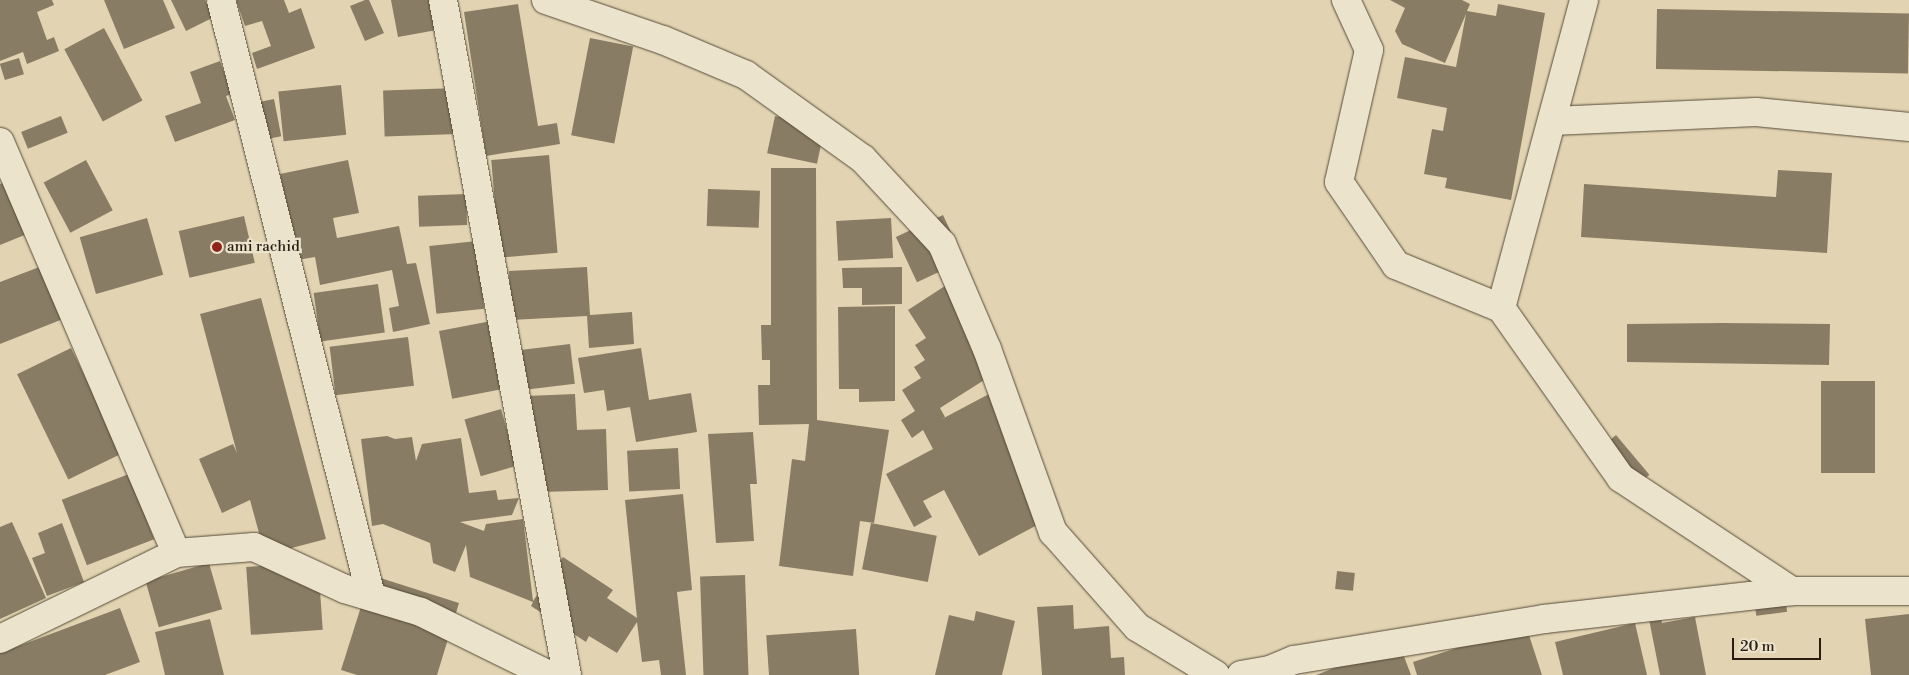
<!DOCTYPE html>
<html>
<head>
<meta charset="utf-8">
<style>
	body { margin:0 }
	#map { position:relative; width:1909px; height:675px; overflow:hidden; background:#e2d4b2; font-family:"Libre Bodoni",serif }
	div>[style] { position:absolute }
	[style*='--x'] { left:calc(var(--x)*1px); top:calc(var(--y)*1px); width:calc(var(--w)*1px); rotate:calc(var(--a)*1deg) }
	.building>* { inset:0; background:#897c64; transform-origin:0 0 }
	.roads { filter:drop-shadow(0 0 1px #564b38) drop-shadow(0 0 1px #564b38) }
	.street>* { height:28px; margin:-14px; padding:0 14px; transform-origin:14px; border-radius:14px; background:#ece3cd }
	.dots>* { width:14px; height:14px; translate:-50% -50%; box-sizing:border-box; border:2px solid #ece3cd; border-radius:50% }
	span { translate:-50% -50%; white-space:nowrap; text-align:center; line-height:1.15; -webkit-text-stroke:4.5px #ece3cd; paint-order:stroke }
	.poi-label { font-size:15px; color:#281d10 }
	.left { translate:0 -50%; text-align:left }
	.scale { position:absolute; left:1732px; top:638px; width:89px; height:22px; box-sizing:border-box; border:2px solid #281d10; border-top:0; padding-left:6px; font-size:15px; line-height:18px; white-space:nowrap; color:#281d10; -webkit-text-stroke:4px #ece3cd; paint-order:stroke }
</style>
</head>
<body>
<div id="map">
	<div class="building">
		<i style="clip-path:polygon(0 0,52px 0,54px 5px,37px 12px,47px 40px,54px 37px,59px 51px,27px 64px,23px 52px,0 61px)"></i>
		<i style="clip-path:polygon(104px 0,163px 0,175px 28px,124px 49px)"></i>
		<i style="clip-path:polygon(171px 0,205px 0,214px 17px,186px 31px)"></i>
		<i style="clip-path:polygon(236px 0,284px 0,289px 13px,301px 8px,315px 48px,257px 69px,252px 53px,271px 46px,262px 21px,245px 26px)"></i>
		<i style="clip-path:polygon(365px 0,369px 0,384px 33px,365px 41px,350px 6px)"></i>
		<i style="clip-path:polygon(391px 0,443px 0,448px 28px,398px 37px)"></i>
		<i style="clip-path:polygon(1390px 0,1462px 0,1470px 4px,1467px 11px,1496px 16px,1498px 4px,1545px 13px,1511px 200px,1445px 188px,1447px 178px,1424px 174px,1432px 129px,1443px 131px,1447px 108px,1397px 98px,1405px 57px,1456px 67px,1466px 14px,1445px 63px,1402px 44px,1395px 31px,1405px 8px)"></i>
		<i style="clip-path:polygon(518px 4px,538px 126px,557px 123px,560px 144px,486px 156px,464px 12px)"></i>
		<i style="left:1657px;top:9px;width:252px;height:60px;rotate:1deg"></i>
		<i style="left:104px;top:28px;width:82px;height:45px;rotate:62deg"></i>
		<i style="left:590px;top:38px;width:44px;height:99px;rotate:11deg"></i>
		<i style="left:19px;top:58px;width:17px;height:20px;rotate:73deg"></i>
		<i style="clip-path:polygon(220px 61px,232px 94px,226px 96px,235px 120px,175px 142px,165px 116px,201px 103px,190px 72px)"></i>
		<i style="left:341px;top:85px;width:50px;height:63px;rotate:84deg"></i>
		<i style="left:457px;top:88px;width:46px;height:74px;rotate:88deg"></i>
		<i style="left:274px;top:99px;width:38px;height:14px;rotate:79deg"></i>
		<i style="left:61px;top:116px;width:18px;height:43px;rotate:68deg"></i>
		<i style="left:775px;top:116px;width:51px;height:38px;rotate:12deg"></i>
		<i style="left:549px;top:155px;width:98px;height:58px;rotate:85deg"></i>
		<i style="left:86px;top:160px;width:57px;height:48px;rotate:62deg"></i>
		<i style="clip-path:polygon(348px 160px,359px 213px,333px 218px,337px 238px,399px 226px,407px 264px,416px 263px,430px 324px,393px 332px,389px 308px,399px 306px,392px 270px,320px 285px,315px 257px,297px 260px,280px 174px)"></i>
		<i style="clip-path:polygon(771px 168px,816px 168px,817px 420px,889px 430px,874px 523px,860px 521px,853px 576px,779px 566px,792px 459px,805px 461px,809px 424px,759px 425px,758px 385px,770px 385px,770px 360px,762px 360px,761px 325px,771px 325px)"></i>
		<i style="clip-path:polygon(1778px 170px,1832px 173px,1827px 253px,1581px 237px,1584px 184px,1776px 197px)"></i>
		<i style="clip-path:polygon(5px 182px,27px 234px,0 245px,0 184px)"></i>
		<i style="left:708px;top:189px;width:52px;height:37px;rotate:2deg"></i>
		<i style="left:466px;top:194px;width:31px;height:48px;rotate:88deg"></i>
		<i style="left:943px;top:215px;width:50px;height:52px;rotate:65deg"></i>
		<i style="left:244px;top:216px;width:48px;height:67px;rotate:77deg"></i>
		<i style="left:147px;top:218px;width:59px;height:70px;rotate:74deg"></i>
		<i style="left:891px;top:218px;width:40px;height:55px;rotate:87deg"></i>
		<i style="left:477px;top:241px;width:68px;height:48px;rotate:84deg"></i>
		<i style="clip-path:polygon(42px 266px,63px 319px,0 344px,0 282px)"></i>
		<i style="clip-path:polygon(587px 267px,590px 315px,632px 312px,634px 344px,589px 348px,587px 316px,511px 320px,509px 271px)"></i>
		<i style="clip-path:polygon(902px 267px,902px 304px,862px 305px,862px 288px,843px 288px,842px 268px)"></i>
		<i style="clip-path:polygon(951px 282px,986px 337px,970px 347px,989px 377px,940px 408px,945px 417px,940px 420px,989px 394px,1041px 523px,979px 556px,944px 490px,923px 501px,932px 517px,914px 527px,886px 474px,933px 449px,923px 430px,912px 438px,901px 420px,915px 411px,902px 390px,921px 378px,914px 367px,925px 360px,915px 345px,926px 338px,908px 310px)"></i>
		<i style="left:378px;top:284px;width:49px;height:65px;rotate:82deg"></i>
		<i style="clip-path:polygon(261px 298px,326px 539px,265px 555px,250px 500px,222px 513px,199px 459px,233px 444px,237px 453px,200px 314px)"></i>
		<i style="clip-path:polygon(895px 306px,895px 401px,859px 402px,859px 389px,839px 389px,838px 307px)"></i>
		<i style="left:491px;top:321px;width:69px;height:53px;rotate:79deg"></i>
		<i style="clip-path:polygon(1721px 323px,1830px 324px,1829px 365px,1627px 362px,1627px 324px)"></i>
		<i style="left:408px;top:337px;width:49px;height:79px;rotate:83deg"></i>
		<i style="left:570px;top:344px;width:40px;height:54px;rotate:83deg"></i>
		<i style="left:71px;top:348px;width:117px;height:60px;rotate:64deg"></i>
		<i style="clip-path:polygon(641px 348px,649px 400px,691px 393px,697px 432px,636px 442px,630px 407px,607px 411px,604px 390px,584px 393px,578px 358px)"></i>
		<i style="left:1821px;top:381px;width:54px;height:92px"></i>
		<i style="clip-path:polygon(575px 394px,577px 430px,606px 429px,608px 490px,542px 492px,541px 454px,528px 454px,526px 396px)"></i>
		<i style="left:501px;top:409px;width:59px;height:38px;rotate:74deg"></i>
		<i style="clip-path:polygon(753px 432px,757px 484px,750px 484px,754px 541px,716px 543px,708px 434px)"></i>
		<i style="left:1616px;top:435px;width:52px;height:17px;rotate:50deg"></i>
		<i style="clip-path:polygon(387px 436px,395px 439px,412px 437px,416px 461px,422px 444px,461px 438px,469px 493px,496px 490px,498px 500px,519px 498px,512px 515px,460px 522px,484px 531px,486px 524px,523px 519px,533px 601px,563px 557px,613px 590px,607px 598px,637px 618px,625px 500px,683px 494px,692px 590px,677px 592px,686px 675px,661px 675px,659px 660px,642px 662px,637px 622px,617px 653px,589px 636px,586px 642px,531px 606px,533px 602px,470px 577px,466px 545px,455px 572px,433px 563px,430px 543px,383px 524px,372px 526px,361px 439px)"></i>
		<i style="left:678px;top:448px;width:41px;height:51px;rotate:87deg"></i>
		<i style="left:129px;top:474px;width:70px;height:72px;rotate:69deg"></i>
		<i style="clip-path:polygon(12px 522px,46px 598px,0 619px,0 527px)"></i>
		<i style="clip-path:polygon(62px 523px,84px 582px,47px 596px,32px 558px,45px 553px,38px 533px)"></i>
		<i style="left:871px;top:523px;width:67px;height:47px;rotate:11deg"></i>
		<i style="left:318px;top:562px;width:68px;height:72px;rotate:86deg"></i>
		<i style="left:209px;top:563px;width:48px;height:66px;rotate:74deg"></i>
		<i style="left:1337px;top:571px;width:18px;height:18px;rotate:6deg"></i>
		<i style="clip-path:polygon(371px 575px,459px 603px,437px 675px,357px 675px,341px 670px)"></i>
		<i style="left:745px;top:575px;width:100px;height:45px;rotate:88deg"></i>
		<i style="left:1785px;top:595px;width:17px;height:31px;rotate:83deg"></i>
		<i style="clip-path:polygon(1073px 605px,1074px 629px,1109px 626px,1111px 658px,1124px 657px,1125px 675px,1042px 675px,1037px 607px)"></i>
		<i style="clip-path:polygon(120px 608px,140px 662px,105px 675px,0 675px,0 653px)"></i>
		<i style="clip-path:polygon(976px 611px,1015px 621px,1002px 675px,935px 675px,949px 615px,974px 621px)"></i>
		<i style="clip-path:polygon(1660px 612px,1662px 623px,1695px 617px,1706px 675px,1660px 675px,1648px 614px)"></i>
		<i style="clip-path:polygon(1909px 614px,1909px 675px,1871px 675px,1865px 619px)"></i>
		<i style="clip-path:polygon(210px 619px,224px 675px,165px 675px,155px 632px)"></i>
		<i style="clip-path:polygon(1635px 623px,1647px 675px,1563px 675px,1555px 642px)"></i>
		<i style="clip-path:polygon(1526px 626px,1542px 675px,1417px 675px,1413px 662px)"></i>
		<i style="left:856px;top:629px;width:46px;height:90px;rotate:86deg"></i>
		<i style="clip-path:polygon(1399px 643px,1411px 675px,1316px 675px)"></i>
	</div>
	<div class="roads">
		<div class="street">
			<i style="--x:221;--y:0;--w:615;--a:75.87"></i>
			<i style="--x:443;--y:0;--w:686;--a:79.59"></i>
			<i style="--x:546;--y:0;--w:124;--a:18.9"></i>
			<i style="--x:663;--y:40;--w:90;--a:22.9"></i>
			<i style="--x:746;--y:75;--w:144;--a:35.7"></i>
			<i style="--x:863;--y:159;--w:116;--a:47.1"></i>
			<i style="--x:942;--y:244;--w:114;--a:66.8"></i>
			<i style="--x:987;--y:349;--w:195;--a:70.2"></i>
			<i style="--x:1053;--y:532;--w:127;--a:48.5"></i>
			<i style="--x:1137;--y:627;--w:92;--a:31.3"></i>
			<i style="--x:1346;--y:0;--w:55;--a:65.3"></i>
			<i style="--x:1369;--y:50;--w:135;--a:102.8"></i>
			<i style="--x:1339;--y:182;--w:101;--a:55.5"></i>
			<i style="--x:1396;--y:265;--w:113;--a:22.3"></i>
			<i style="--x:1501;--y:308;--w:208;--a:54.8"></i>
			<i style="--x:1621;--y:478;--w:205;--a:33.5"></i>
			<i style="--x:1552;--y:121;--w:204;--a:-2.5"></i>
			<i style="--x:1756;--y:112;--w:154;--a:5.6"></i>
			<i style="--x:0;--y:142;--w:447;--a:66.8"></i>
			<i style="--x:1501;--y:308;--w:319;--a:-74.9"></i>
			<i style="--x:0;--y:639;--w:196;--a:-26"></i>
			<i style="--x:176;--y:553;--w:78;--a:-4.4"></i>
			<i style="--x:254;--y:547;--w:100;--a:24.8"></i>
			<i style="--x:345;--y:589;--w:79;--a:16.8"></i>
			<i style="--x:421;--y:612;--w:143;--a:26.2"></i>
			<i style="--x:1241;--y:675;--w:29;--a:-10"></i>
			<i style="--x:1270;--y:670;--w:26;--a:-23"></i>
			<i style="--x:1294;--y:660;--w:253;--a:-9.3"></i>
			<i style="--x:1544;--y:619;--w:250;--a:-6.4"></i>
			<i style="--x:1792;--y:591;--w:117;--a:0"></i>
		</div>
	</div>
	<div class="dots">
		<i style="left:217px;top:247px;background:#8f2418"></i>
	</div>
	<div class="poi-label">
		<span class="left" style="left:227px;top:247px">ami rachid</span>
	</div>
	<div class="scale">20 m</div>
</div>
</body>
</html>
